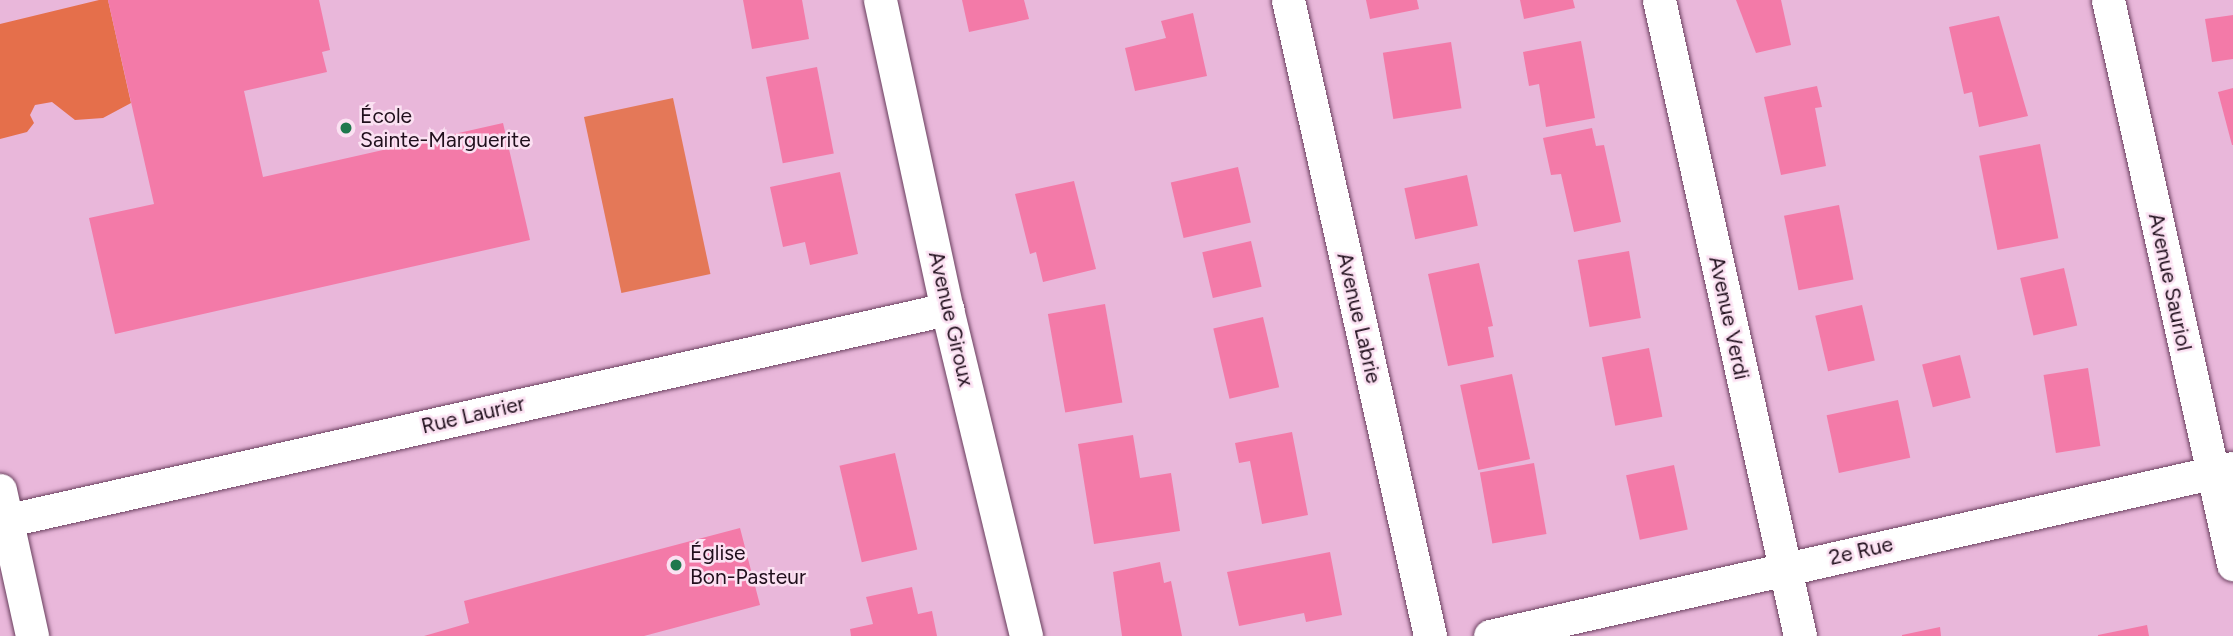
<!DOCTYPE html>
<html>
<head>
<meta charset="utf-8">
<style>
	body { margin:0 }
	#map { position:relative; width:2233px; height:636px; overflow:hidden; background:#e9b7da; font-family:Figtree,sans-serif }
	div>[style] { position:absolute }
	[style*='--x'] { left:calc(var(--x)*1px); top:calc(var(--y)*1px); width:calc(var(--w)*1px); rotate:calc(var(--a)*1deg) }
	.green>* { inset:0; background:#e47858; transform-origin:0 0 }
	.forest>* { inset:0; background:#e56f4b }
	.building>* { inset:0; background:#f37aa8; transform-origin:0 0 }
	.roads { filter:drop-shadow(0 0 2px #693f5e) drop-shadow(0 0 2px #693f5e) }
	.minor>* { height:33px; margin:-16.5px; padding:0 16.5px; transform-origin:16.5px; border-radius:16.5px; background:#fff }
	.dots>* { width:19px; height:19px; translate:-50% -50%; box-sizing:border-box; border:4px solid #fbe1f2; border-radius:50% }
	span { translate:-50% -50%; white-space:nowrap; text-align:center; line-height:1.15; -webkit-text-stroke:5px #fbe1f2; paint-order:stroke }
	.poi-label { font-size:21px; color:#200f1c }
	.left { translate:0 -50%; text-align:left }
	.street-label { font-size:21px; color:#200f1c }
</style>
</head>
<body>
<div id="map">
	<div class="green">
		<i style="left:673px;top:98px;width:180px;height:91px;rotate:78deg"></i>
	</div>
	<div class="forest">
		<i style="clip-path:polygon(99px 0,108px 0,131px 103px,103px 118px,75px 120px,52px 102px,35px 105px,30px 115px,34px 123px,27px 132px,0 139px,0 24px)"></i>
	</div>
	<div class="building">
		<i style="clip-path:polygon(108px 0,319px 0,330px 50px,322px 52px,327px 72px,244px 91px,263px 177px,503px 123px,530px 240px,115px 334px,89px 218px,154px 204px)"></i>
		<i style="clip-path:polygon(743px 0,802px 0,809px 39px,752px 49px)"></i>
		<i style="clip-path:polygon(962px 0,1024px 0,1029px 19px,969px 32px)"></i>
		<i style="clip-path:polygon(1366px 0,1417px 0,1419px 9px,1370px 19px)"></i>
		<i style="clip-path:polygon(1520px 0,1573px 0,1575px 8px,1524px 19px)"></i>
		<i style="clip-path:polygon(1736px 0,1781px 0,1791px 45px,1756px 53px)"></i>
		<i style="clip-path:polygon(1193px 13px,1207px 76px,1135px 91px,1125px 48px,1166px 38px,1161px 21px)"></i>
		<i style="clip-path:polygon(2233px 15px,2233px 59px,2212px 62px,2205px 19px)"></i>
		<i style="clip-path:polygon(1999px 16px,2028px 116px,1979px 127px,1972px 92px,1964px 94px,1949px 27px)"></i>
		<i style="clip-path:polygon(1581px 41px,1595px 118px,1546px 127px,1539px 84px,1529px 86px,1523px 52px)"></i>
		<i style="left:1451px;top:42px;width:67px;height:69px;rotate:81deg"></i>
		<i style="left:817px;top:67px;width:88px;height:52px;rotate:79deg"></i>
		<i style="clip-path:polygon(1817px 86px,1822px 107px,1815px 108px,1826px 166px,1781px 175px,1764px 97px)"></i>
		<i style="clip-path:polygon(2233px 88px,2233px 145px,2232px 145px,2218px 92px)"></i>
		<i style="clip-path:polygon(1592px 128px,1596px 146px,1604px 145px,1621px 222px,1574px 232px,1561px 174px,1551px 175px,1543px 138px)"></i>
		<i style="left:2040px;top:144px;width:96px;height:62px;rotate:79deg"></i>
		<i style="left:1238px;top:167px;width:57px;height:69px;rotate:77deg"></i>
		<i style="clip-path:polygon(840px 172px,858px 254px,810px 265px,805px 242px,783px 247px,770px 187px)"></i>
		<i style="left:1467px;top:175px;width:52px;height:64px;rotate:78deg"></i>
		<i style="clip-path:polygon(1074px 181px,1096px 269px,1043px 282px,1036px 252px,1030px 254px,1015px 194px)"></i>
		<i style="left:1839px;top:205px;width:76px;height:56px;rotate:79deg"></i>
		<i style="left:1251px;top:241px;width:47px;height:50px;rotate:77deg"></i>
		<i style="left:1629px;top:251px;width:68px;height:52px;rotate:80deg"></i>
		<i style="clip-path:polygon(1479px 263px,1493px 326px,1488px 327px,1494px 357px,1448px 366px,1428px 274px)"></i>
		<i style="left:2064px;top:268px;width:59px;height:45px;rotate:77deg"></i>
		<i style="left:1105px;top:304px;width:100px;height:58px;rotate:80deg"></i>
		<i style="left:1862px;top:305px;width:57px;height:48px;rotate:77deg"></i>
		<i style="left:1263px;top:317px;width:72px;height:51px;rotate:77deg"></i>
		<i style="left:1649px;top:348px;width:70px;height:48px;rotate:79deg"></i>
		<i style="left:1960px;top:355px;width:44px;height:39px;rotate:76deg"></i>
		<i style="left:2088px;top:368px;width:79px;height:45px;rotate:81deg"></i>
		<i style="left:1512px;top:374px;width:87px;height:53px;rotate:78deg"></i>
		<i style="left:1898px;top:400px;width:59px;height:73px;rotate:78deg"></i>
		<i style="clip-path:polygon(1292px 432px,1308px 515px,1262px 524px,1250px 461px,1239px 463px,1235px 443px)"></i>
		<i style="clip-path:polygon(1133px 435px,1140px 478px,1171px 473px,1180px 531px,1094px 544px,1078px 444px)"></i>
		<i style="left:895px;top:453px;width:99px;height:57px;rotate:77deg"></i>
		<i style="left:1534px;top:463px;width:72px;height:55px;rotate:80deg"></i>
		<i style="left:1674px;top:465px;width:66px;height:49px;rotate:78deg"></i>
		<i style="clip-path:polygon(740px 528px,760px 605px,644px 636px,424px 636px,469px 623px,464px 601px)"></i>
		<i style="clip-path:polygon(1330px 552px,1342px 615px,1306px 622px,1304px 613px,1239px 626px,1227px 572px)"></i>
		<i style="clip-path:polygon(1160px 562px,1164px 583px,1171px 581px,1182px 636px,1122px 636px,1113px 572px)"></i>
		<i style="clip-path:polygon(912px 587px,918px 614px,932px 611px,937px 636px,851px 636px,850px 629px,873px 624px,866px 597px)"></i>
		<i style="clip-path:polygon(2147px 625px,2149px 636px,2098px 636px,2098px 635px)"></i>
		<i style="clip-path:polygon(1940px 627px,1941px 636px,1902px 636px,1902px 635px)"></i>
	</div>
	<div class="roads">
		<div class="minor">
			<i style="--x:880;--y:0;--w:316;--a:77.8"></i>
			<i style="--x:947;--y:309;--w:336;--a:76.4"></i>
			<i style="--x:1288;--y:0;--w:652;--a:77.41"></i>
			<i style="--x:1659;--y:0;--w:651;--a:77.5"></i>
			<i style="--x:2108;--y:0;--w:578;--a:77.5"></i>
			<i style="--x:0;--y:490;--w:149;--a:77.6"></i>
			<i style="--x:0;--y:522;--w:971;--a:-12.68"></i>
			<i style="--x:1490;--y:636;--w:762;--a:-12.74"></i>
		</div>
	</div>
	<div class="dots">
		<i style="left:346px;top:128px;background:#1e784d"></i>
		<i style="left:676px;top:565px;background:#1e784d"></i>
	</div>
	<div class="poi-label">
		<span class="left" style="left:360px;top:128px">École<br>Sainte-Marguerite</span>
		<span class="left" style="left:690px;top:565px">Église<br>Bon-Pasteur</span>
	</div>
	<div class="street-label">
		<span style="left:2170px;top:282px;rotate:78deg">Avenue Sauriol</span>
		<span style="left:1359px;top:318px;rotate:77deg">Avenue Labrie</span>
		<span style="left:1729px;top:318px;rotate:78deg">Avenue Verdi</span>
		<span style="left:951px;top:319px;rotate:77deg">Avenue Giroux</span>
		<span style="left:473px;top:415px;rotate:-13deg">Rue Laurier</span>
		<span style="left:1861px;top:551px;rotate:-13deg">2e Rue</span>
	</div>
</div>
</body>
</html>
